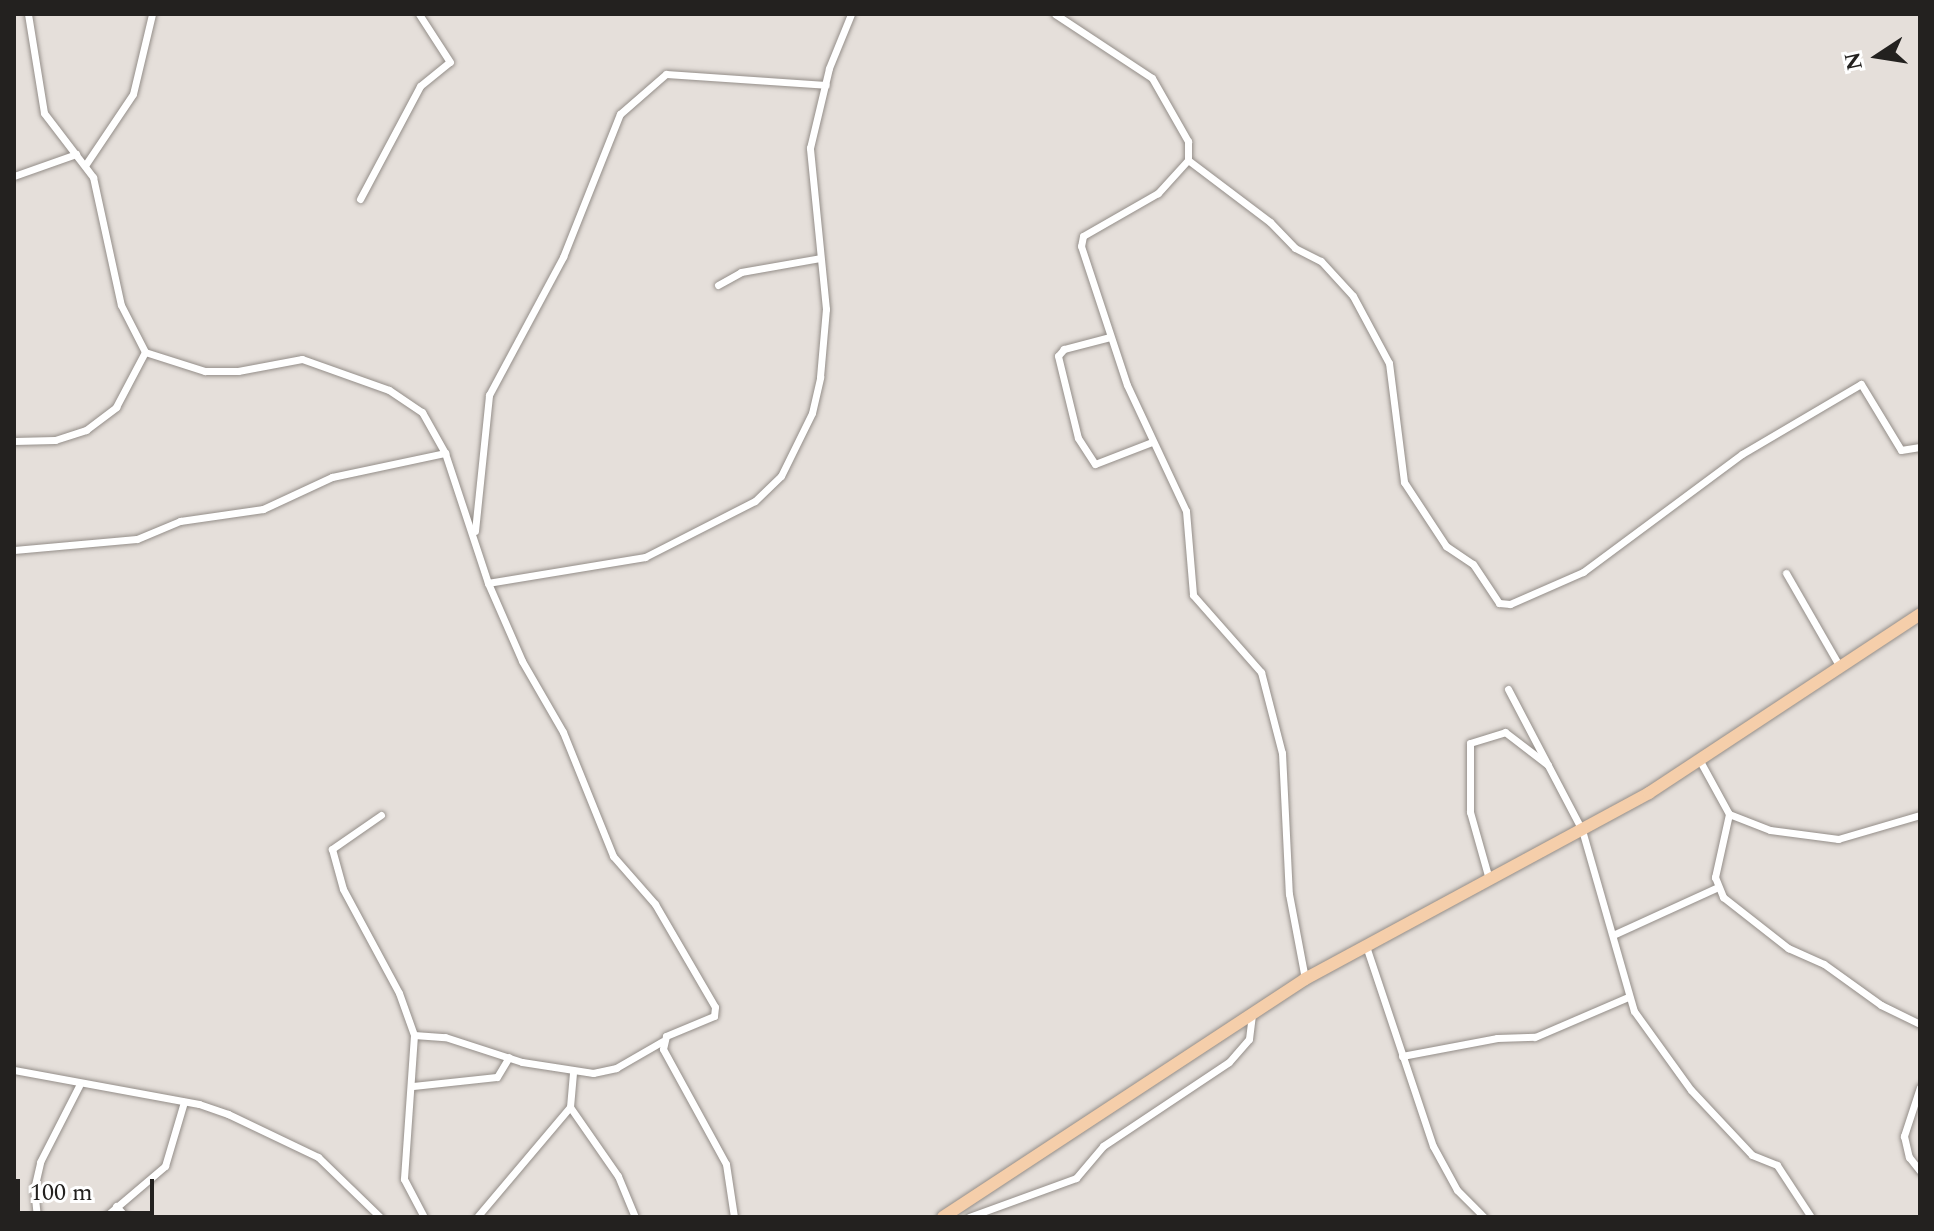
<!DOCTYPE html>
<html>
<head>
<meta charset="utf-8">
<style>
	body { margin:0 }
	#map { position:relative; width:1934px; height:1231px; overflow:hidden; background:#e5dfda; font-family:Spectral,serif }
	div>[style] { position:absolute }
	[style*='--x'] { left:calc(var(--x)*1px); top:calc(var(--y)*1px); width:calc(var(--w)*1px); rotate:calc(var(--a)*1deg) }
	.roads { filter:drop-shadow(0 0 2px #948e89) drop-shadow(0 0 2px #948e89) }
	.street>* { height:7px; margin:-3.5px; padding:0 3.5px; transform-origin:3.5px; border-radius:3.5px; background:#fff }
	.highway>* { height:12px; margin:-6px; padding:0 6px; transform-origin:6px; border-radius:6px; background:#f5ceaa }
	span { translate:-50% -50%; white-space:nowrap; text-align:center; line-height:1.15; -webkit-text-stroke:6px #fff; paint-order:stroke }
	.frame { position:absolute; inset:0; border:16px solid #23211f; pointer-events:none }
	.north { position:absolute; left:1838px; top:16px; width:80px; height:80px; -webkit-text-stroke:6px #fff; paint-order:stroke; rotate:258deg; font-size:22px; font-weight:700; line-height:32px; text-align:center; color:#23211f }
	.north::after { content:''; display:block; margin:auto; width:28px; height:36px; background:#23211f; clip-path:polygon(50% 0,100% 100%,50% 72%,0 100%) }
	.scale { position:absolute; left:16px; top:1179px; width:138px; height:36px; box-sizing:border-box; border:4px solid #23211f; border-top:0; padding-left:10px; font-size:24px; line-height:28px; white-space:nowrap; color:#23211f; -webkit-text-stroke:6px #fff; paint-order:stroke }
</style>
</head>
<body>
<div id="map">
	<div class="roads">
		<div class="street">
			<i style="--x:28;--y:14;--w:100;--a:80.8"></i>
			<i style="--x:44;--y:113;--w:81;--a:52.6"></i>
			<i style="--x:93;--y:177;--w:131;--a:77.7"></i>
			<i style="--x:121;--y:305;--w:53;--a:62.9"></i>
			<i style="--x:145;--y:352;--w:63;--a:17.6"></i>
			<i style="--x:205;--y:371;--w:33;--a:0"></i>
			<i style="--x:238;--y:371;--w:65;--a:-10.6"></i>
			<i style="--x:302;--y:359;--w:92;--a:19.6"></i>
			<i style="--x:389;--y:390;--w:40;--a:34"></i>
			<i style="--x:422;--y:412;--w:47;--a:60.7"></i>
			<i style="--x:445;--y:453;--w:137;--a:71.7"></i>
			<i style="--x:488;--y:583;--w:85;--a:66.4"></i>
			<i style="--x:522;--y:661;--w:82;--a:60"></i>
			<i style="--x:563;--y:732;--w:134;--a:68"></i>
			<i style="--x:613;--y:856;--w:64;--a:48.8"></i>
			<i style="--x:655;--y:904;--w:119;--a:59.8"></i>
			<i style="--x:715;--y:1007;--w:9;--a:96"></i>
			<i style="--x:714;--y:1016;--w:52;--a:157.4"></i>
			<i style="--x:666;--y:1036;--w:13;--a:103"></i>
			<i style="--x:663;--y:1049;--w:131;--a:61.3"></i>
			<i style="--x:726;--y:1164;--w:54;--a:81.4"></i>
			<i style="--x:1055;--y:14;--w:116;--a:33.4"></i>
			<i style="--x:1152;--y:78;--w:73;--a:60.3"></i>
			<i style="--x:1188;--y:141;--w:19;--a:90"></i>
			<i style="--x:1188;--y:160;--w:45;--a:132.3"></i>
			<i style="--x:1158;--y:193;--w:86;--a:150.2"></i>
			<i style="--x:1083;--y:236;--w:10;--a:101"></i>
			<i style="--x:1081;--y:246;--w:146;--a:71.7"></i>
			<i style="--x:1127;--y:385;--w:139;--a:64.9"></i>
			<i style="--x:1186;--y:511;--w:84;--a:85.2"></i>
			<i style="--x:1193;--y:595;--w:103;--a:48.6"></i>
			<i style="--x:1261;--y:672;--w:84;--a:75.5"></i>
			<i style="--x:1282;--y:753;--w:141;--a:87.2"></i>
			<i style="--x:1289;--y:894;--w:86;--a:79.3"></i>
			<i style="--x:1188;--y:160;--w:103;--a:37.1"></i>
			<i style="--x:1270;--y:222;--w:36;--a:46"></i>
			<i style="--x:1295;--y:248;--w:29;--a:27"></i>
			<i style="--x:1321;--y:261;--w:47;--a:47.6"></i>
			<i style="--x:1353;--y:296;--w:76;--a:61.8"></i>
			<i style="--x:1389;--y:363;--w:120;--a:82.8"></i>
			<i style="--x:1404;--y:482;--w:77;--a:56.7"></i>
			<i style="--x:1446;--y:546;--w:32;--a:34"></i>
			<i style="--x:1473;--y:564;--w:47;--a:56.3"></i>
			<i style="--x:1499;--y:603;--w:11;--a:5"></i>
			<i style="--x:1510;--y:604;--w:80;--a:-23.7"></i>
			<i style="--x:1583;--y:572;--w:198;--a:-36.6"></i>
			<i style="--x:1742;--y:454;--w:138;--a:-30.5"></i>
			<i style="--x:1861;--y:384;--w:77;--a:58.8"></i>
			<i style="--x:1901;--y:450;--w:19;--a:-9"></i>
			<i style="--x:86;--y:164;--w:84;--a:-56.1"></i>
			<i style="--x:133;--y:94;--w:82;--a:-76.6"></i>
			<i style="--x:14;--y:176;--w:66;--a:-19.5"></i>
			<i style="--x:360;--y:199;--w:128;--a:-62"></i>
			<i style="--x:420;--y:86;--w:38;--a:-39"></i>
			<i style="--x:450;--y:62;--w:57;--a:-122.9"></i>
			<i style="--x:718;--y:285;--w:26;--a:-29"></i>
			<i style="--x:741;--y:272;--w:80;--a:-10"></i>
			<i style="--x:1110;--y:337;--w:48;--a:165.4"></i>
			<i style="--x:1064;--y:349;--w:9;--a:131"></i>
			<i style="--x:1058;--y:356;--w:84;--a:76.3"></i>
			<i style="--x:1078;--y:438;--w:31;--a:57"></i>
			<i style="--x:1095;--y:464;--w:61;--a:-21.1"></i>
			<i style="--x:14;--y:441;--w:41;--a:-1.4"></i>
			<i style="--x:55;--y:440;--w:33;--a:-18"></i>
			<i style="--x:86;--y:430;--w:38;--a:-37"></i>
			<i style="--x:116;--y:407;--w:62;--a:-62.2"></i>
			<i style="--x:475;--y:531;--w:137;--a:-84.1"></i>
			<i style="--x:489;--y:395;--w:157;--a:-61.8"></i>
			<i style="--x:563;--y:257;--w:154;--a:-68.3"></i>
			<i style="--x:620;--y:114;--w:61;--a:-41"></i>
			<i style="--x:666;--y:74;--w:160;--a:3.9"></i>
			<i style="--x:14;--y:550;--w:123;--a:-5.1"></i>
			<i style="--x:137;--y:539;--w:47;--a:-22.7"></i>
			<i style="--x:180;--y:521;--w:84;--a:-8.2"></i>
			<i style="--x:263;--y:509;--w:76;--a:-24.9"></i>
			<i style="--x:332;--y:477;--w:116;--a:-12"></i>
			<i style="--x:1786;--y:573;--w:108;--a:60.1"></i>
			<i style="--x:488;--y:583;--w:159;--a:-9.4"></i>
			<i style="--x:645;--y:557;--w:123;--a:-27"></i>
			<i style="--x:755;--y:501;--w:36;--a:-44"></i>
			<i style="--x:781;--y:476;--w:70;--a:-63.8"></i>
			<i style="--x:812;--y:413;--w:37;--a:-77"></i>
			<i style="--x:820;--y:377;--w:68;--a:-85"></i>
			<i style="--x:826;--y:309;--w:162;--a:-95.7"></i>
			<i style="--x:810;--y:148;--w:82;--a:-76.6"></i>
			<i style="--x:829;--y:68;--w:58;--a:-67.8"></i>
			<i style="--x:1508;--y:689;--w:159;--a:62.3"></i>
			<i style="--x:1582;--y:830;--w:188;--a:74"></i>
			<i style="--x:1634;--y:1011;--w:97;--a:54.2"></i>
			<i style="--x:1691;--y:1090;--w:89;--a:46.8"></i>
			<i style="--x:1752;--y:1155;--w:27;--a:22"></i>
			<i style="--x:1777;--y:1165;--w:62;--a:56.8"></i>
			<i style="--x:1700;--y:761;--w:60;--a:61.3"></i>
			<i style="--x:1729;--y:814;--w:44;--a:21.3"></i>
			<i style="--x:1770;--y:830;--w:69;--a:7.5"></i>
			<i style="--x:1838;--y:839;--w:85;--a:-16.3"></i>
			<i style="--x:1729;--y:814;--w:65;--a:102.5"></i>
			<i style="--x:1715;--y:877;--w:22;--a:68"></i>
			<i style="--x:1723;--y:897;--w:83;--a:38.1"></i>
			<i style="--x:1788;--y:948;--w:39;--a:24"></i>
			<i style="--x:1824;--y:964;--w:70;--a:35.7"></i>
			<i style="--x:1881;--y:1005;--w:43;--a:26"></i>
			<i style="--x:381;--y:815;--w:60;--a:145.2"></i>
			<i style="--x:332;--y:849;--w:41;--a:74.6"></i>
			<i style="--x:343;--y:889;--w:118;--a:61.7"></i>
			<i style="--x:399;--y:993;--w:45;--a:70.3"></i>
			<i style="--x:414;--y:1035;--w:144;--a:94"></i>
			<i style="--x:404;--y:1179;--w:43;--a:62.2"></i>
			<i style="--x:1489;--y:879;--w:70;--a:-105.8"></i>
			<i style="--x:1470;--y:812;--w:69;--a:-90"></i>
			<i style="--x:1470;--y:743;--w:37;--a:-17"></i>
			<i style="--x:1505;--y:732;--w:54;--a:37.5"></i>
			<i style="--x:1615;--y:934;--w:111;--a:-24.5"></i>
			<i style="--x:1367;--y:949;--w:208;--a:71.5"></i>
			<i style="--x:1433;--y:1146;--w:50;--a:61.4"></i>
			<i style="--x:1457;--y:1190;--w:38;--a:45"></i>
			<i style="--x:414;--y:1035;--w:31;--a:4"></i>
			<i style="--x:445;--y:1037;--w:81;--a:18"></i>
			<i style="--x:522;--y:1062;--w:72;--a:8.8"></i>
			<i style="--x:593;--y:1073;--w:24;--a:-12"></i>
			<i style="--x:616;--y:1068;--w:54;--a:-29.9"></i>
			<i style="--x:1402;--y:1056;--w:97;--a:-10.7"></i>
			<i style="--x:1497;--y:1038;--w:38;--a:-2"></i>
			<i style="--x:1535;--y:1037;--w:101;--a:-23.3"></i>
			<i style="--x:14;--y:1070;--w:188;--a:10.4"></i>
			<i style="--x:199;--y:1104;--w:31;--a:19"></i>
			<i style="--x:228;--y:1114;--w:100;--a:25.5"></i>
			<i style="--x:318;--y:1157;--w:86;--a:44.1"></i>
			<i style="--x:413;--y:1086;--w:84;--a:-6.1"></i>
			<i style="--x:497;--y:1077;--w:23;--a:-59"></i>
			<i style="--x:1920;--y:1087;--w:52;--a:108.1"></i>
			<i style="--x:1904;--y:1136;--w:22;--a:77"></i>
			<i style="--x:1909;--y:1157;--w:18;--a:52"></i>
			<i style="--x:570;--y:1107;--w:84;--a:55.2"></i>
			<i style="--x:618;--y:1176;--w:44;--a:67.5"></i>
			<i style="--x:116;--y:1206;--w:15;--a:48"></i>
			<i style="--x:37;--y:1217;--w:28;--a:-96"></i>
			<i style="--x:34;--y:1189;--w:28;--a:-77"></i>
			<i style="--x:40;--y:1162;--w:88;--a:-62.9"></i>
			<i style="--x:105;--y:1217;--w:79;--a:-40.4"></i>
			<i style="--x:165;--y:1166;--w:67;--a:-73.5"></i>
			<i style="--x:477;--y:1217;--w:144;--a:-49.8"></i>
			<i style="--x:570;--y:1107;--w:34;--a:-85"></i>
			<i style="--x:969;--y:1217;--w:114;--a:-20"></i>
			<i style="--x:1076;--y:1178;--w:42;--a:-49.8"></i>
			<i style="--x:1103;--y:1146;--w:151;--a:-33.7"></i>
			<i style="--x:1229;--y:1062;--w:30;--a:-49"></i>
			<i style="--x:1249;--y:1039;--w:23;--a:-83"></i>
		</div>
		<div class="highway">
			<i style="--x:943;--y:1217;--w:433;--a:-33.3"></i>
			<i style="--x:1305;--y:979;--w:391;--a:-28.4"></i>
			<i style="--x:1649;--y:793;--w:325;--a:-33.4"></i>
		</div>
	</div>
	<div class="frame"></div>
	<div class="north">N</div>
	<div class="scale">100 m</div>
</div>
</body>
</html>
